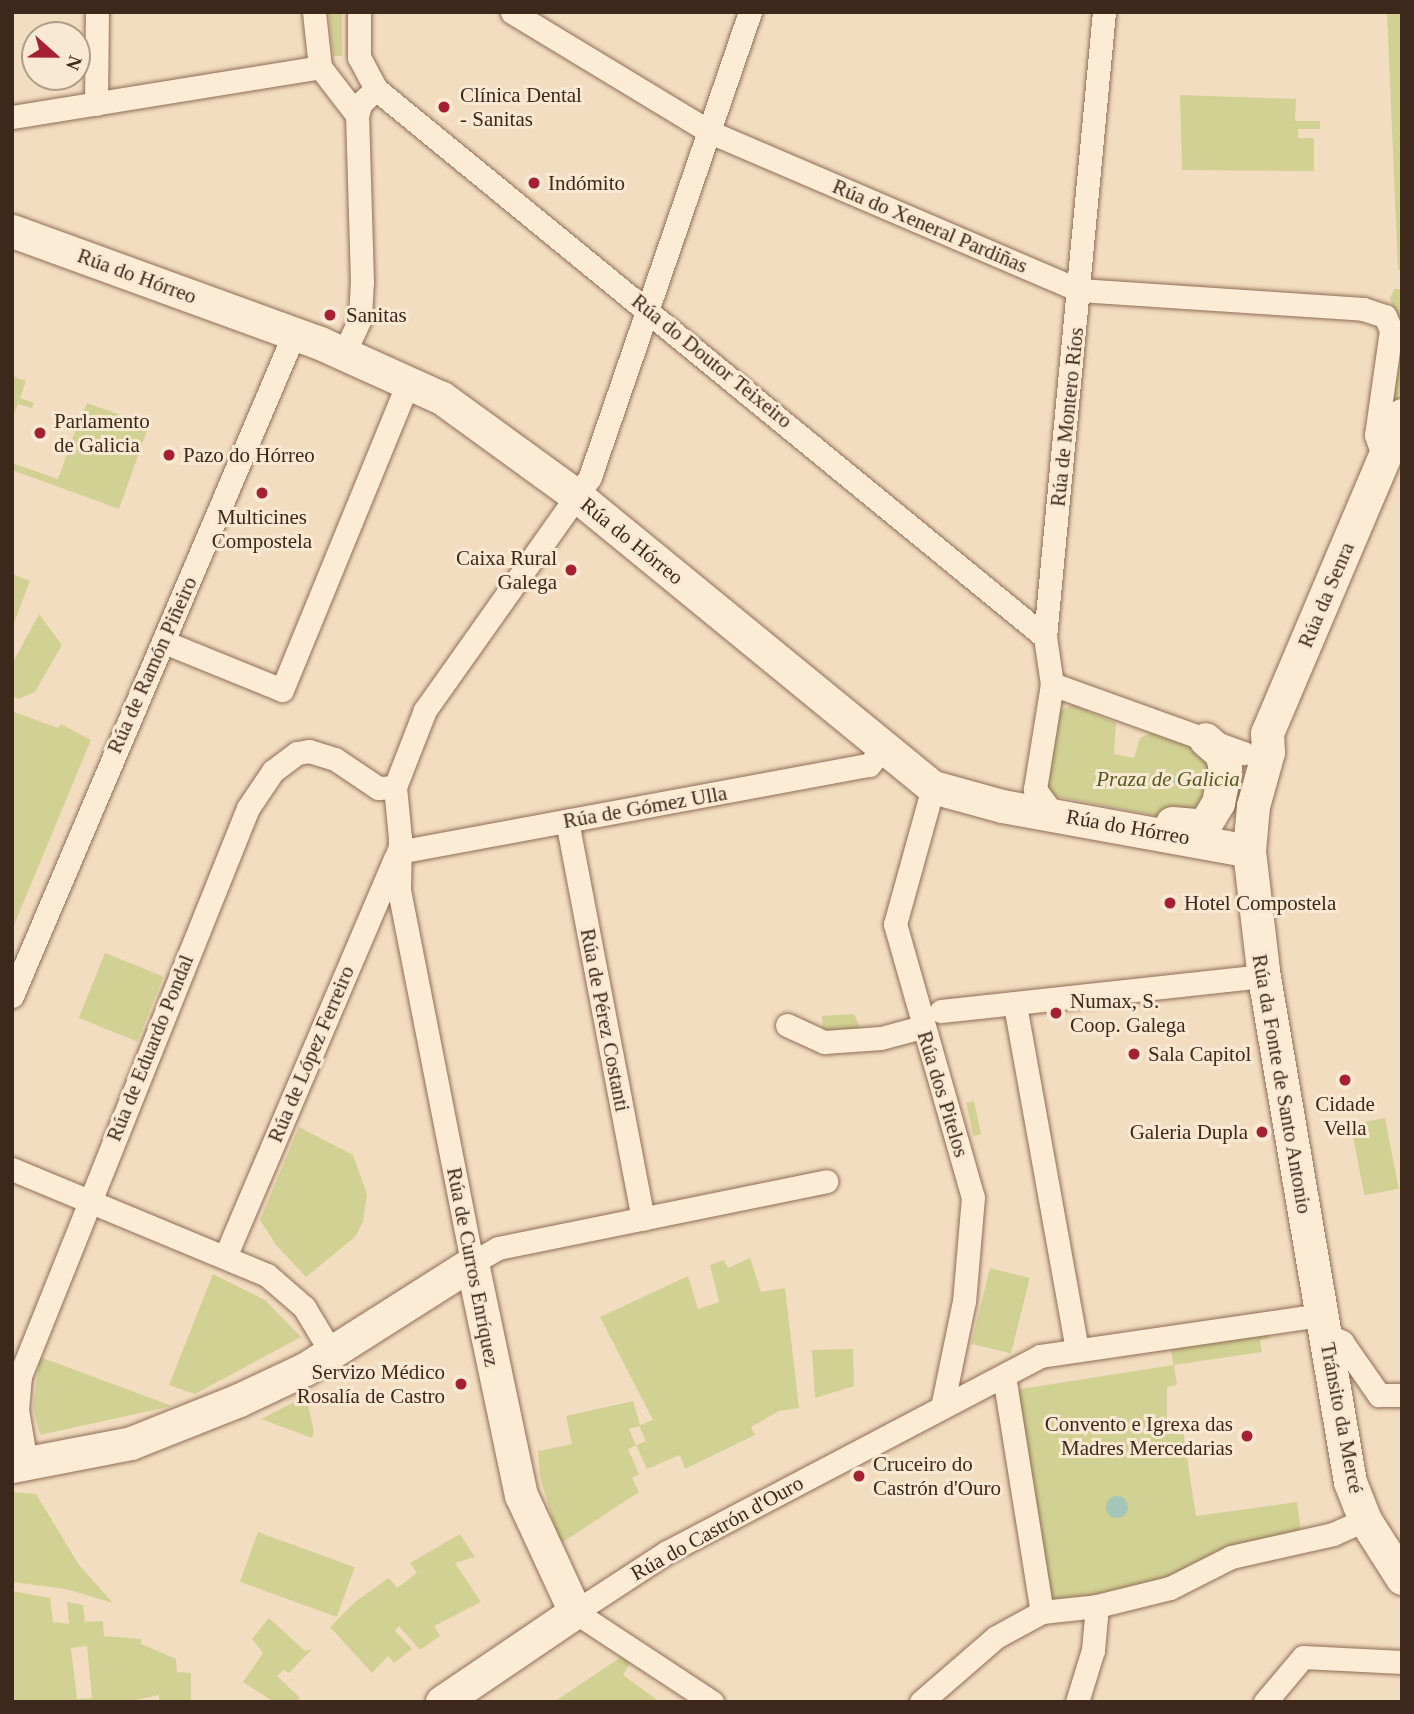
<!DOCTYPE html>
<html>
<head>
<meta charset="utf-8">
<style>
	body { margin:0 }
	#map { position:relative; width:1414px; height:1714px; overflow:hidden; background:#f3ddc1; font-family:"Times New Roman",serif }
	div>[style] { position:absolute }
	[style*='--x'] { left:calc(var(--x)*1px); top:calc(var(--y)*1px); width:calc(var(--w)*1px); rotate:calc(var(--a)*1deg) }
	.green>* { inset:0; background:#d2d194; transform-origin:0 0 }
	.water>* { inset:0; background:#a4c5b7 }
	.round { border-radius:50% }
	.roads { filter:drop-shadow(0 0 2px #8f6d56) drop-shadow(0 0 2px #8f6d56) }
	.street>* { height:23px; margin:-11.5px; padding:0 11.5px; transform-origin:11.5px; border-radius:11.5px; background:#fcecd6 }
	.secondary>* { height:33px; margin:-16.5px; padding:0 16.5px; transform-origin:16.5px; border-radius:16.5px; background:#fcecd6 }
	.dots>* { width:19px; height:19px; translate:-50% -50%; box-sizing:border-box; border:4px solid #f9e9d2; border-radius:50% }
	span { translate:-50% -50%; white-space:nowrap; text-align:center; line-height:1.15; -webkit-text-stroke:6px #f9e9d2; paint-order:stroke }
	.poi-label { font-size:21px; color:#3d281c }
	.left { translate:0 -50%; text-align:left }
	.right { translate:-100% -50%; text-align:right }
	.street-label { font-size:21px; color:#3d281c }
	.park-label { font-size:21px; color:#545b21; font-style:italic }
	.frame { position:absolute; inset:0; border:14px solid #3d281c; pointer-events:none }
	.north { position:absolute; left:21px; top:21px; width:70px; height:70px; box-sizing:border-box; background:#f9e9d2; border:2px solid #ae9c89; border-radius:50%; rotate:111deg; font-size:19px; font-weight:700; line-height:28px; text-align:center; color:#3d281c }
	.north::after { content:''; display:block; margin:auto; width:24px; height:32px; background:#a42032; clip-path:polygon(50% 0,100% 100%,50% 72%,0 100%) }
</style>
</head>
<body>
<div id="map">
	<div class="green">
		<i style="clip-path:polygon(329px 12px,342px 12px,342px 56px,333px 56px)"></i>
		<i style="clip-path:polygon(1387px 12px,1402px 12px,1402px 270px,1398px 270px)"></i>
		<i style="clip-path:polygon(1180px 95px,1296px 99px,1295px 121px,1320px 121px,1320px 129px,1298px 129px,1298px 138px,1314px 138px,1314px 171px,1182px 170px)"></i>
		<i style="clip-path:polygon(1394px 289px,1402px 289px,1402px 389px,1384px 426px,1396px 317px,1390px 298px)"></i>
		<i style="clip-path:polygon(12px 376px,26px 381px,20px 398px,34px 403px,32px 408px,18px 404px,12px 419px)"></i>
		<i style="clip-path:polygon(87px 403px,149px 425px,119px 509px,12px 470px,12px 463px,58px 479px,77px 426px,65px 420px,67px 415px,80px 420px)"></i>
		<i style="clip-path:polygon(12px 574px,30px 581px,12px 628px)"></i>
		<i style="clip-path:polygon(39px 614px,62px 645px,35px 692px,18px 699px,12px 696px,12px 664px)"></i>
		<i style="clip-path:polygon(1073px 705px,1116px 723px,1114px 754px,1134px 758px,1140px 738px,1150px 733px,1206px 751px,1211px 805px,1184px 821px,1054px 796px,1045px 784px,1054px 713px)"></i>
		<i style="clip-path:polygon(12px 711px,58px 728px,61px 724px,91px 740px,12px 930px)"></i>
		<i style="left:105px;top:953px;width:63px;height:70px;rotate:22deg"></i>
		<i style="clip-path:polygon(854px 1014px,863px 1034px,823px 1035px,822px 1016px)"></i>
		<i style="left:974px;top:1101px;width:34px;height:8px;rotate:78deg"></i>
		<i style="left:1385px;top:1118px;width:72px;height:35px;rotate:79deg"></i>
		<i style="clip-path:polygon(299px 1127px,353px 1155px,367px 1194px,363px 1222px,355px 1237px,306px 1277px,276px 1245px,260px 1220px)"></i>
		<i style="clip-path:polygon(750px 1258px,761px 1292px,785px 1288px,799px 1408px,779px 1411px,751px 1427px,755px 1435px,685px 1469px,680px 1455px,647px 1469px,636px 1445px,646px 1441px,639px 1426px,629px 1429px,636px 1445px,628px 1449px,639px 1474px,632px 1478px,639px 1492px,560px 1544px,540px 1477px,538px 1451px,572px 1444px,566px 1416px,633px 1401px,640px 1425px,653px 1420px,600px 1317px,688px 1276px,698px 1309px,719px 1302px,710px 1265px,724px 1260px,728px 1268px)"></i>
		<i style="left:990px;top:1268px;width:41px;height:78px;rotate:14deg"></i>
		<i style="clip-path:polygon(213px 1274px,265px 1300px,301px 1337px,195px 1394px,169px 1385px)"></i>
		<i style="clip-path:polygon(1268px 1332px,1269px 1338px,1260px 1340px,1262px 1352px,1174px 1365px,1177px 1385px,1167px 1387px,1167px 1425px,1182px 1424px,1196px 1516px,1297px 1502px,1301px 1533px,1157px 1587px,1050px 1607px,1015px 1390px,1173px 1365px,1171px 1347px)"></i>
		<i style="clip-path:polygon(853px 1349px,854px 1386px,815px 1398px,812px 1350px)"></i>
		<i style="clip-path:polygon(40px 1357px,172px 1406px,40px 1435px,33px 1408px)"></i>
		<i style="clip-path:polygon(306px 1396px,314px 1432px,312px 1438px,261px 1419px)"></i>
		<i style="clip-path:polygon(12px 1492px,36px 1494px,79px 1565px,113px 1603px,66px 1589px,12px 1582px)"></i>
		<i style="left:258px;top:1532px;width:103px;height:53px;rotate:20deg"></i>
		<i style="clip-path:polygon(460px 1534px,475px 1557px,455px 1563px,481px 1602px,434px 1626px,440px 1636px,420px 1650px,399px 1626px,395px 1631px,412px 1649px,394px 1663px,388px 1656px,372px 1673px,330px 1627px,356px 1601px,389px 1578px,397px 1588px,417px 1573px,410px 1563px)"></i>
		<i style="clip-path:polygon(evenodd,12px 1591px,50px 1598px,53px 1622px,69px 1624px,67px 1602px,83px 1605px,85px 1622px,103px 1621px,104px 1636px,141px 1639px,141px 1644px,176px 1659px,177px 1672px,191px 1673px,191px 1702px,159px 1702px,159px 1695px,127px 1702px,12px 1702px,12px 1591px,87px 1646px,92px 1698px,77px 1699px,71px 1648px,87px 1646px)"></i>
		<i style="clip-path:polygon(269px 1618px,305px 1651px,312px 1649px,289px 1673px,284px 1670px,277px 1676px,300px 1698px,296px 1702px,274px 1702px,243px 1682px,263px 1653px,252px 1639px)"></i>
		<i style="clip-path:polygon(621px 1657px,630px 1663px,623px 1675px,660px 1702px,554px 1702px)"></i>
	</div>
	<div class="water">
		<i style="clip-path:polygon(1160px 775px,1208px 782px,1207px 788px,1159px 780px)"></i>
		<i class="round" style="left:1106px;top:1496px;width:22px;height:22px"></i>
	</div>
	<div class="roads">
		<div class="street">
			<i style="--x:314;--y:12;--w:55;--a:83.8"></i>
			<i style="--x:320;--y:67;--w:61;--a:52.4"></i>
			<i style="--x:359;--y:12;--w:45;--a:90"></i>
			<i style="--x:359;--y:57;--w:36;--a:62"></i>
			<i style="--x:376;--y:89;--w:865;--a:39.32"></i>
			<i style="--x:512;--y:12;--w:232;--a:31.2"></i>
			<i style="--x:710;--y:132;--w:401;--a:23.2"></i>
			<i style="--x:1079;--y:290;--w:285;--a:3.8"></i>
			<i style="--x:1363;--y:309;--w:23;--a:18"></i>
			<i style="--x:1385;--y:316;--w:15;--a:67"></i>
			<i style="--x:1391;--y:330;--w:106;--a:98.1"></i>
			<i style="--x:1376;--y:435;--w:24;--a:71"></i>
			<i style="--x:750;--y:12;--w:492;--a:109"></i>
			<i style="--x:590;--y:477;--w:286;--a:125.3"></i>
			<i style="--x:425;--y:710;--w:83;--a:111.3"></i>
			<i style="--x:395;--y:787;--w:51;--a:84.4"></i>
			<i style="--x:400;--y:838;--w:52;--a:91.1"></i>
			<i style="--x:399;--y:890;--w:380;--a:78.9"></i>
			<i style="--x:472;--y:1263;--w:30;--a:-30"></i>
			<i style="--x:498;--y:1248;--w:335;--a:-11.5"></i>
			<i style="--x:96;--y:104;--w:92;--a:-89.4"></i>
			<i style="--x:12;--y:117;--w:312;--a:-9.2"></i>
			<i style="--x:344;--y:353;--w:38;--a:-65"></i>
			<i style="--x:360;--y:318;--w:36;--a:-87"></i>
			<i style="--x:362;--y:282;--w:167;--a:-91.7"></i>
			<i style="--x:357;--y:115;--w:13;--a:-72"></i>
			<i style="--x:361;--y:103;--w:21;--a:-43"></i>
			<i style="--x:164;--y:642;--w:127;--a:22.1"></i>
			<i style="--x:282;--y:690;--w:335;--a:-67.7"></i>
			<i style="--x:1052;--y:684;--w:204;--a:19.8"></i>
			<i style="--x:933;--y:787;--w:142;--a:105.5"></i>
			<i style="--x:895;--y:924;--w:284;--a:74.1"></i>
			<i style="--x:973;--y:1197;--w:104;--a:94.9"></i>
			<i style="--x:964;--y:1301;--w:108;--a:101.7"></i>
			<i style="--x:1053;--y:814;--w:31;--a:-126"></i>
			<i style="--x:1035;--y:789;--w:106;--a:-80.8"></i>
			<i style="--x:1052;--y:684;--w:48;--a:-98.5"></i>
			<i style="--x:1045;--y:637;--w:628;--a:-84.61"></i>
			<i style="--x:567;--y:821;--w:405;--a:79.2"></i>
			<i style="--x:398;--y:852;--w:479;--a:-10.5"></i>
			<i style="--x:869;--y:765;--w:23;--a:-50"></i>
			<i style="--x:12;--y:996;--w:720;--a:-66.93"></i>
			<i style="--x:1015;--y:1005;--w:350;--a:79.8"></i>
			<i style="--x:941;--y:1011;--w:324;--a:-6.2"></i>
			<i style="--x:787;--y:1025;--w:41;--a:24.7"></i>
			<i style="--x:824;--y:1042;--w:57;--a:-4"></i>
			<i style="--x:881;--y:1038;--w:42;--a:-15"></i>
			<i style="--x:12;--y:1169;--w:276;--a:22.6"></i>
			<i style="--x:267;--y:1275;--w:49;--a:40.9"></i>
			<i style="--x:304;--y:1307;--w:52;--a:59"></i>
			<i style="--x:225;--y:1257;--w:434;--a:-66.9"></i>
			<i style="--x:1325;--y:1334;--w:19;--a:25"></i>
			<i style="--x:1342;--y:1342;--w:65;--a:55.1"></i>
			<i style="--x:1379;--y:1395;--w:23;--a:0"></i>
			<i style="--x:1004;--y:1376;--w:239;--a:80.9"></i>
			<i style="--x:26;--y:1463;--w:54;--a:-99.6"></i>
			<i style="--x:17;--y:1410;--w:34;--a:-85"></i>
			<i style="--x:20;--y:1376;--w:612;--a:-68.13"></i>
			<i style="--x:248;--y:808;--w:45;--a:-56"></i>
			<i style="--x:273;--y:771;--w:30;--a:-37"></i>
			<i style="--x:297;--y:753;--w:12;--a:-9"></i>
			<i style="--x:309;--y:751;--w:27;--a:17"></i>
			<i style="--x:335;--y:759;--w:52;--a:34"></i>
			<i style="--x:378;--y:788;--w:17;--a:-3"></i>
			<i style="--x:712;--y:1702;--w:164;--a:-146.7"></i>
			<i style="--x:575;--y:1612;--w:110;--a:-33.1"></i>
			<i style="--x:667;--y:1552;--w:421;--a:-27.7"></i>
			<i style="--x:1040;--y:1356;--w:285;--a:-8.3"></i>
			<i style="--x:921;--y:1702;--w:99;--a:-40.9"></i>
			<i style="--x:996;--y:1637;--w:52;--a:-28.5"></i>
			<i style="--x:1042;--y:1612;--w:55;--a:-6.2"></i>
			<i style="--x:1097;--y:1606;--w:75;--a:-13.9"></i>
			<i style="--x:1170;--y:1588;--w:68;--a:-26.9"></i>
			<i style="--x:1231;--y:1557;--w:105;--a:-12.7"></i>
			<i style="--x:1333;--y:1534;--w:35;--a:-24"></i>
			<i style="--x:1077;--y:1702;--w:54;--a:-72.9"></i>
			<i style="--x:1093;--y:1650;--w:44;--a:-84.8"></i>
			<i style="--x:1265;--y:1702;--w:59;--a:-49.8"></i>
			<i style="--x:1303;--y:1657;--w:99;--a:2.9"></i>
		</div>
		<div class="secondary">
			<i style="--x:12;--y:231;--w:328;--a:20"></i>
			<i style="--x:320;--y:343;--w:134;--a:24.3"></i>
			<i style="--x:442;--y:398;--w:167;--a:36"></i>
			<i style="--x:577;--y:496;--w:460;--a:39.3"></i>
			<i style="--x:933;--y:787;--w:72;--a:15.4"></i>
			<i style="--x:1002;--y:806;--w:251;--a:10.3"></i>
			<i style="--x:1402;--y:415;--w:345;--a:113"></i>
			<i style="--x:1267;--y:733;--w:19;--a:87"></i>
			<i style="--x:1268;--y:752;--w:56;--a:105.5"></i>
			<i style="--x:1253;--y:806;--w:45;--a:95.1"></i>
			<i style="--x:1249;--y:851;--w:121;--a:83.3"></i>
			<i style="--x:1263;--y:971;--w:518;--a:80.34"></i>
			<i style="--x:1350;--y:1482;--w:41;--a:68.5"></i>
			<i style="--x:1365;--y:1520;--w:69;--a:57.5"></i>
			<i style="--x:1172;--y:823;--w:32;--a:5"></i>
			<i style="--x:1204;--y:826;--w:27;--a:-59"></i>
			<i style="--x:1218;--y:803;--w:36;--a:-79"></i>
			<i style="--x:1225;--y:768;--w:16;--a:-105"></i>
			<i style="--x:1221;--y:753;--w:21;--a:-139"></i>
			<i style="--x:12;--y:1466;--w:121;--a:-10.9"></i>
			<i style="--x:131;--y:1443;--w:116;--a:-21.7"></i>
			<i style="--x:239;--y:1400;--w:73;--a:-25.2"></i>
			<i style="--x:305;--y:1369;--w:198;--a:-32.4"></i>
			<i style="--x:472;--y:1263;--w:237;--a:78.1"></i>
			<i style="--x:521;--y:1495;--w:129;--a:65.2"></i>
			<i style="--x:575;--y:1612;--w:161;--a:145.9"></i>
		</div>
	</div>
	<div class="dots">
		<i style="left:444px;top:107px;background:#a42032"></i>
		<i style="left:534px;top:183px;background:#a42032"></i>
		<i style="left:330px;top:315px;background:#a42032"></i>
		<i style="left:40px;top:433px;background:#a42032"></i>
		<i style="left:169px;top:455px;background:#a42032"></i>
		<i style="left:262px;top:493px;background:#a42032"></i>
		<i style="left:571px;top:570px;background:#a42032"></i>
		<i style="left:1170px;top:903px;background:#a42032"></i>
		<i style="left:1056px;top:1013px;background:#a42032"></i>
		<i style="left:1134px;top:1054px;background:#a42032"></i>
		<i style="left:1345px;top:1080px;background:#a42032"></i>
		<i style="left:1262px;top:1132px;background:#a42032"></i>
		<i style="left:461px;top:1384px;background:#a42032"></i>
		<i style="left:1247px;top:1436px;background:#a42032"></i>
		<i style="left:859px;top:1476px;background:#a42032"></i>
	</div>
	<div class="poi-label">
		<span class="left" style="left:460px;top:107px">Clínica Dental<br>- Sanitas</span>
		<span class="left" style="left:548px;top:183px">Indómito</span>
		<span class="left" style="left:346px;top:315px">Sanitas</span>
		<span class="left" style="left:54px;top:433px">Parlamento<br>de Galicia</span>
		<span class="left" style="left:183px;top:455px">Pazo do Hórreo</span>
		<span style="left:262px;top:529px">Multicines<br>Compostela</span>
		<span class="right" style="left:557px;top:570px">Caixa Rural<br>Galega</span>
		<span class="left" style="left:1184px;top:903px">Hotel Compostela</span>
		<span class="left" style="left:1070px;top:1013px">Numax, S.<br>Coop. Galega</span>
		<span class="left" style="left:1148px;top:1054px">Sala Capitol</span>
		<span style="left:1345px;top:1116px">Cidade<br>Vella</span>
		<span class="right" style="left:1248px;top:1132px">Galeria Dupla</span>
		<span class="right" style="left:445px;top:1384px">Servizo Médico<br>Rosalía de Castro</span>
		<span class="right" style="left:1233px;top:1436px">Convento e Igrexa das<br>Madres Mercedarias</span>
		<span class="left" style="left:873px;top:1476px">Cruceiro do<br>Castrón d'Ouro</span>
	</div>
	<div class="street-label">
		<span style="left:930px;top:226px;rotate:23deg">Rúa do Xeneral Pardiñas</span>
		<span style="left:137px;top:276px;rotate:20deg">Rúa do Hórreo</span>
		<span style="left:712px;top:361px;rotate:39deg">Rúa do Doutor Teixeiro</span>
		<span style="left:1067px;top:417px;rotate:-84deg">Rúa de Montero Ríos</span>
		<span style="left:632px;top:541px;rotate:39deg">Rúa do Hórreo</span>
		<span style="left:1326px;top:595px;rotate:-67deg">Rúa da Senra</span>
		<span style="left:152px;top:665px;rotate:-66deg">Rúa de Ramón Piñeiro</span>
		<span style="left:645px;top:807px;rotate:-10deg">Rúa de Gómez Ulla</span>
		<span style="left:1128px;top:827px;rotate:10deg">Rúa do Hórreo</span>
		<span style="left:605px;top:1020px;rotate:79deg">Rúa de Pérez Costanti</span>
		<span style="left:150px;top:1048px;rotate:-68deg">Rúa de Eduardo Pondal</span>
		<span style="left:311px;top:1054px;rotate:-67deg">Rúa de López Ferreiro</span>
		<span style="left:1282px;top:1084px;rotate:80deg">Rúa da Fonte de Santo Antonio</span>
		<span style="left:943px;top:1094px;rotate:73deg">Rúa dos Pitelos</span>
		<span style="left:473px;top:1267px;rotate:79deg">Rúa de Curros Enríquez</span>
		<span style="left:1342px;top:1418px;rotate:79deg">Tránsito da Mercé</span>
		<span style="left:717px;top:1528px;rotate:-29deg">Rúa do Castrón d'Ouro</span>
	</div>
	<div class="park-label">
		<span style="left:1168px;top:779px">Praza de Galicia</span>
	</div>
	<div class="frame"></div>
	<div class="north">N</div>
</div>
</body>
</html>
